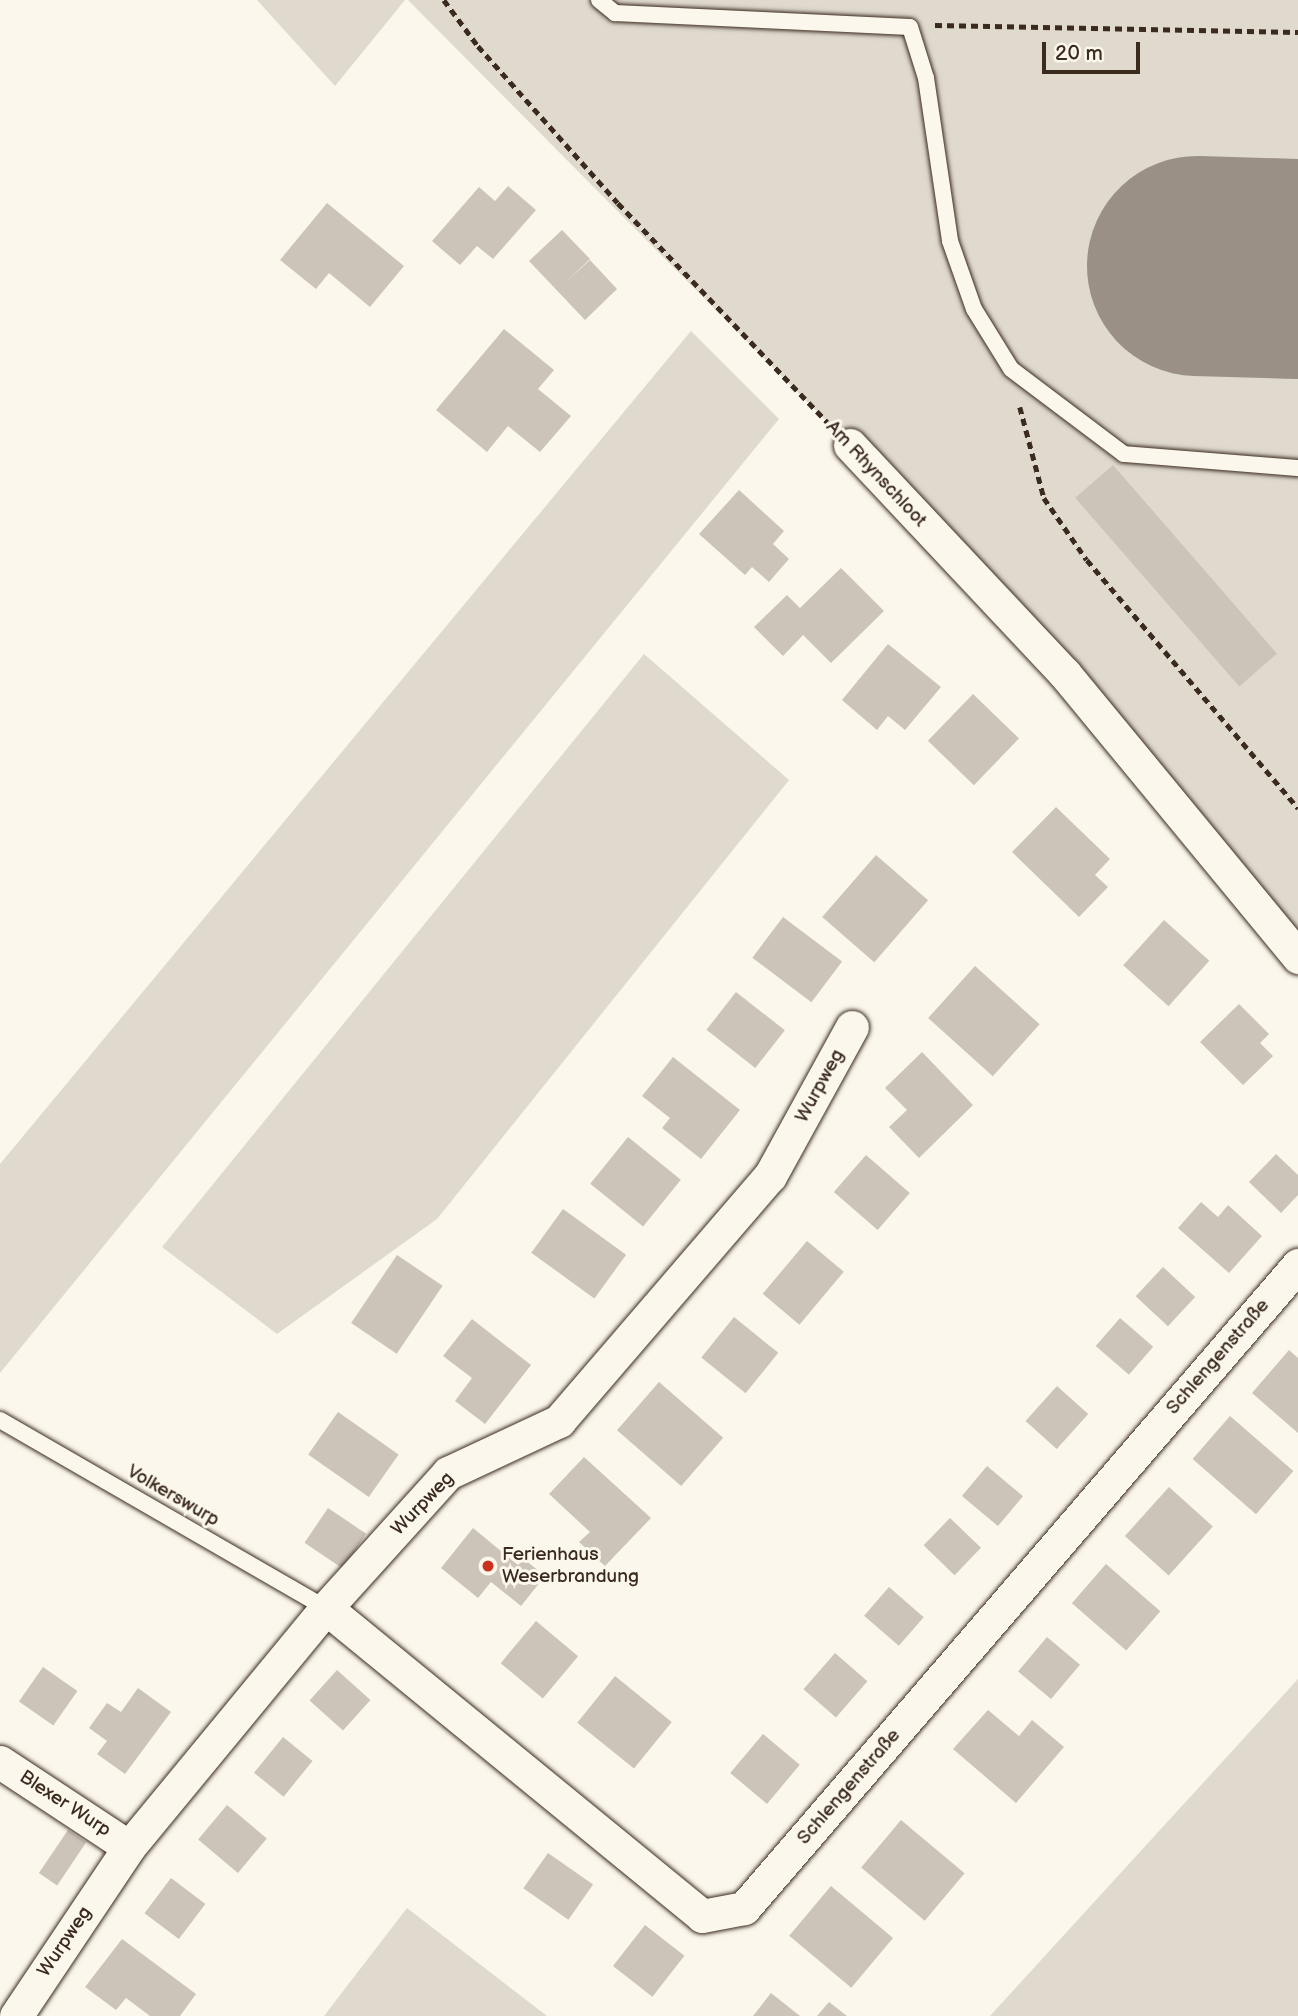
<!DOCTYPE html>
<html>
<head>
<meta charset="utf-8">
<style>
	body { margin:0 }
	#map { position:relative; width:1298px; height:2016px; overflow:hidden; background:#fbf7ec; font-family:"Balsamiq Sans",sans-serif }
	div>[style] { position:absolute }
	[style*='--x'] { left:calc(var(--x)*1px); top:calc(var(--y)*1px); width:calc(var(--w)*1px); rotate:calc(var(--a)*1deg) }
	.green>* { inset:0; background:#dfd9ce }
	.runway>* { height:220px; margin:-110px; padding:0 110px; transform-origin:110px; border-radius:110px; background:#9b9085 }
	.building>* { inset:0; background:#ccc4b9; transform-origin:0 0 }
	.path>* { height:4.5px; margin-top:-2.25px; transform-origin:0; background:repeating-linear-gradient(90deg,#3b2a1e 0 7px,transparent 0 12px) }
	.roads { filter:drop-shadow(0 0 2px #3b2a1e) drop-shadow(0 0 2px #3b2a1e) }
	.lane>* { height:16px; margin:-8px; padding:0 8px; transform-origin:8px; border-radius:8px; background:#fbf7ec }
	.street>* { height:33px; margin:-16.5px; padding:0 16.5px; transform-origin:16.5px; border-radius:16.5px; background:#fbf7ec }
	.dots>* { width:19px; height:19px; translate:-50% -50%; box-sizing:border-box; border:4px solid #fbf7ec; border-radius:50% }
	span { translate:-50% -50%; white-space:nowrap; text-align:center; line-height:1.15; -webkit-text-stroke:6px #fbf7ec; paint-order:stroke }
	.street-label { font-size:19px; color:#3b2a1e }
	.poi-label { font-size:19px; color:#3b2a1e }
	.left { translate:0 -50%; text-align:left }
	.scale { position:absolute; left:1042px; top:42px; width:98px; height:32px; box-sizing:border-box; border:4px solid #3b2a1e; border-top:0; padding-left:9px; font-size:21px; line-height:24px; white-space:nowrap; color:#3b2a1e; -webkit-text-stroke:5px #fbf7ec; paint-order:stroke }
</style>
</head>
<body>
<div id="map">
	<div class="green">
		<i style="clip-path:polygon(257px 0,405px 0,335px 86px)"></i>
		<i style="clip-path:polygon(408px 0,1298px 0,1298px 959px,850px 445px)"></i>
		<i style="clip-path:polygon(691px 331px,779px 419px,0 1373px,0 1164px)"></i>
		<i style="clip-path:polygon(644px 654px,789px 780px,437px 1219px,277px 1334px,162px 1247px)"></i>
		<i style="clip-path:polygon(1298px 1679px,1298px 2016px,990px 2016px)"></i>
		<i style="clip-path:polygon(407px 1908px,547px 2016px,324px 2016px)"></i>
	</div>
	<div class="runway">
		<i style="--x:1197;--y:266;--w:101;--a:1.7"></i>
	</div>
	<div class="building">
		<i style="clip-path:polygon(508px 186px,536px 210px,493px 259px,477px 246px,460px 265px,432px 241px,479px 187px,495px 201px)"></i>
		<i style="clip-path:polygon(327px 203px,404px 266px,370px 307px,329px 273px,316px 289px,280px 260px)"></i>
		<i style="clip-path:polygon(562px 230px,590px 259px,565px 283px,590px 260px,617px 289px,585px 320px,529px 261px)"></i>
		<i style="clip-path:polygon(504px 329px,554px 370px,538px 389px,571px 416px,540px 452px,508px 426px,487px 452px,436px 410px)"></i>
		<i style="left:1113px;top:465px;width:250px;height:50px;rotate:49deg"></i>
		<i style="clip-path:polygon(739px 490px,784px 531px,773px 544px,789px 559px,769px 582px,752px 567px,745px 575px,699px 534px)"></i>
		<i style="clip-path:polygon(841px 568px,884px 611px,831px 663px,803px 635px,783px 656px,754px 627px,787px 595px,800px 608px)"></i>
		<i style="clip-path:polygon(888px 644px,941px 687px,905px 730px,888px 716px,877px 730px,842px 700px)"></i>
		<i style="left:973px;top:694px;width:64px;height:65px;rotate:44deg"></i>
		<i style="clip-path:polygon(1056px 807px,1110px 859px,1095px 875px,1108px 887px,1079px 917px,1012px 852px)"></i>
		<i style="left:876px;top:855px;width:69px;height:82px;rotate:41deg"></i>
		<i style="left:783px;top:917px;width:74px;height:51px;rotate:37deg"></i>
		<i style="left:1164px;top:920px;width:61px;height:61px;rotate:42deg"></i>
		<i style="left:975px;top:966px;width:87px;height:70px;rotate:42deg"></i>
		<i style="left:736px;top:992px;width:62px;height:48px;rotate:38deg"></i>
		<i style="clip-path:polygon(1239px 1004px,1269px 1034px,1260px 1043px,1273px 1056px,1243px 1085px,1200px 1042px)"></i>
		<i style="clip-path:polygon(922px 1052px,973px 1105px,919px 1158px,889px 1127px,907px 1110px,885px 1088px)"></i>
		<i style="clip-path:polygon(673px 1057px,740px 1110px,701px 1159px,662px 1128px,670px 1118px,642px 1096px)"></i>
		<i style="left:628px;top:1137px;width:68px;height:60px;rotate:39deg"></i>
		<i style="clip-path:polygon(1276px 1154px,1298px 1175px,1298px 1195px,1281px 1213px,1249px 1182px)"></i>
		<i style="left:866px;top:1155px;width:58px;height:49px;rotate:41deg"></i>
		<i style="clip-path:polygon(1201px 1202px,1218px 1217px,1228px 1205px,1262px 1236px,1229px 1273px,1178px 1228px)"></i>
		<i style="left:563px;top:1209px;width:78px;height:54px;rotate:36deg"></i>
		<i style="left:807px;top:1241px;width:48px;height:69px;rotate:40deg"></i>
		<i style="left:397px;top:1255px;width:55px;height:82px;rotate:34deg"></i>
		<i style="left:1163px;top:1267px;width:44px;height:40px;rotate:43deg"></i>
		<i style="left:734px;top:1317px;width:57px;height:52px;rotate:39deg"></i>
		<i style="left:1120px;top:1318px;width:44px;height:37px;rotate:41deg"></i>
		<i style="clip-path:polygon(472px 1319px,531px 1365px,485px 1424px,455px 1401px,472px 1378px,443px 1356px)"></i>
		<i style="clip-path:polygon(1289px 1350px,1298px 1358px,1298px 1433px,1252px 1393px)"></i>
		<i style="left:659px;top:1382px;width:85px;height:64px;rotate:41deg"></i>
		<i style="left:1057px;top:1386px;width:42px;height:47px;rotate:42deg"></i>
		<i style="left:338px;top:1412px;width:74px;height:52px;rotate:35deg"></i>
		<i style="left:1230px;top:1416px;width:84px;height:57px;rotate:41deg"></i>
		<i style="clip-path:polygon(584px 1457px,651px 1518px,605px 1566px,579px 1542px,590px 1532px,549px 1494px)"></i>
		<i style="left:987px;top:1466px;width:47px;height:39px;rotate:40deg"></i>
		<i style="left:1169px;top:1487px;width:59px;height:66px;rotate:42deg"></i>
		<i style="left:328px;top:1508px;width:46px;height:42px;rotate:34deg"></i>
		<i style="left:950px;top:1518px;width:43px;height:38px;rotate:44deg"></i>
		<i style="clip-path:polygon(473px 1528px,518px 1565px,524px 1559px,545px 1576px,521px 1606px,491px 1582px,478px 1598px,441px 1568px)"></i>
		<i style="left:1106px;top:1564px;width:72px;height:52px;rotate:41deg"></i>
		<i style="left:889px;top:1587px;width:46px;height:38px;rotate:41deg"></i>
		<i style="left:536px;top:1621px;width:55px;height:55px;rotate:40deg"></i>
		<i style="left:1047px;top:1637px;width:43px;height:45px;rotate:40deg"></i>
		<i style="left:835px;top:1653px;width:43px;height:48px;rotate:41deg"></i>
		<i style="left:43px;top:1667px;width:42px;height:42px;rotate:35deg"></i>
		<i style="left:337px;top:1670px;width:45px;height:41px;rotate:42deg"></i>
		<i style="left:615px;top:1676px;width:73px;height:60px;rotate:39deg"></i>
		<i style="clip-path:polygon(138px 1688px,171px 1712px,125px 1774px,97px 1754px,107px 1741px,89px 1728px,107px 1703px,121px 1712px)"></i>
		<i style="clip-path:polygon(988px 1710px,1019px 1736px,1032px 1720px,1064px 1747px,1016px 1803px,953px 1749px)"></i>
		<i style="left:763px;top:1734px;width:48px;height:51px;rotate:40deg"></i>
		<i style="left:283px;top:1737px;width:38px;height:46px;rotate:39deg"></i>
		<i style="left:227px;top:1805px;width:52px;height:45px;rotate:40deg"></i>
		<i style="left:901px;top:1820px;width:83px;height:62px;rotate:40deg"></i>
		<i style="left:68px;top:1830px;width:22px;height:52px;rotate:34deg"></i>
		<i style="left:548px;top:1853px;width:55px;height:43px;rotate:35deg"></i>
		<i style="left:171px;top:1878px;width:43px;height:44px;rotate:37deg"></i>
		<i style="left:831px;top:1886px;width:81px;height:65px;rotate:40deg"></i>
		<i style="left:645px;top:1925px;width:50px;height:52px;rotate:38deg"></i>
		<i style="clip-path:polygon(122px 1939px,196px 1994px,180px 2016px,150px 2016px,126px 1998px,116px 2010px,85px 1987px)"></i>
		<i style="clip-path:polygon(771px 1993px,800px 2016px,753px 2016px)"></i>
		<i style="clip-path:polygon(829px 2002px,847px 2016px,817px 2016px)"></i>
	</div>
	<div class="path">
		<i style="--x:444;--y:0;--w:57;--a:53.5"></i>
		<i style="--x:478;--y:46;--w:210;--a:48.3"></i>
		<i style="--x:618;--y:203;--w:303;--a:46.3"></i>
		<i style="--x:935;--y:25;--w:363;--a:1.1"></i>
		<i style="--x:1020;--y:407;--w:94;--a:75.2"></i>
		<i style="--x:1044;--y:498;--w:75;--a:55.3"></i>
		<i style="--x:1087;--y:560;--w:326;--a:49.6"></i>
	</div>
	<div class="roads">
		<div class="lane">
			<i style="--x:599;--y:0;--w:21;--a:39"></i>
			<i style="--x:615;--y:13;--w:295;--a:2.7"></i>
			<i style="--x:910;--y:27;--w:53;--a:72.6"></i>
			<i style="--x:926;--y:78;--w:165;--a:81.6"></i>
			<i style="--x:950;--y:241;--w:72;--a:70.6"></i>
			<i style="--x:974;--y:309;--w:70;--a:58.3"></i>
			<i style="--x:1011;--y:369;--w:141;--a:37"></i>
			<i style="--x:1124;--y:454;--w:175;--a:4.6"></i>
			<i style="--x:0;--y:1420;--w:376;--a:30"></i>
		</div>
		<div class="street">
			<i style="--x:850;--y:445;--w:314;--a:46.8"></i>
			<i style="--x:1065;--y:674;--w:367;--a:50.5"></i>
			<i style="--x:326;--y:1608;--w:486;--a:39.3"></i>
			<i style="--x:702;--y:1916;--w:43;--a:-10.8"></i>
			<i style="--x:744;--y:1908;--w:849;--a:-49.25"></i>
			<i style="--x:0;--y:1762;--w:154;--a:33.4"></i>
			<i style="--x:16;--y:2016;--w:203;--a:-56.2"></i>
			<i style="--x:129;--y:1847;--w:310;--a:-50.5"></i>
			<i style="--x:326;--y:1608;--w:182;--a:-47.9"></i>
			<i style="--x:448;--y:1473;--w:123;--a:-25.1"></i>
			<i style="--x:559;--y:1421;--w:323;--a:-49.3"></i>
			<i style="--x:770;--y:1176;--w:170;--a:-61.2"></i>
		</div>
	</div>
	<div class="dots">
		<i style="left:488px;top:1566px;background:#c8321e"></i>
	</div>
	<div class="street-label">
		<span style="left:876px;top:474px;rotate:47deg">Am Rhynschloot</span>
		<span style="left:820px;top:1086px;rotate:-61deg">Wurpweg</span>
		<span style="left:1218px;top:1357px;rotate:-49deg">Schlengenstraße</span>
		<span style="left:173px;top:1496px;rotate:30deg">Volkerswurp</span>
		<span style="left:423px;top:1504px;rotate:-46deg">Wurpweg</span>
		<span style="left:849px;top:1787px;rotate:-49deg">Schlengenstraße</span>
		<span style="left:65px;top:1804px;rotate:33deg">Blexer Wurp</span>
		<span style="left:65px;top:1942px;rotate:-56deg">Wurpweg</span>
	</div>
	<div class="poi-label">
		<span class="left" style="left:502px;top:1566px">Ferienhaus<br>Weserbrandung</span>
	</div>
	<div class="scale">20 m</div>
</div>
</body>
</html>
